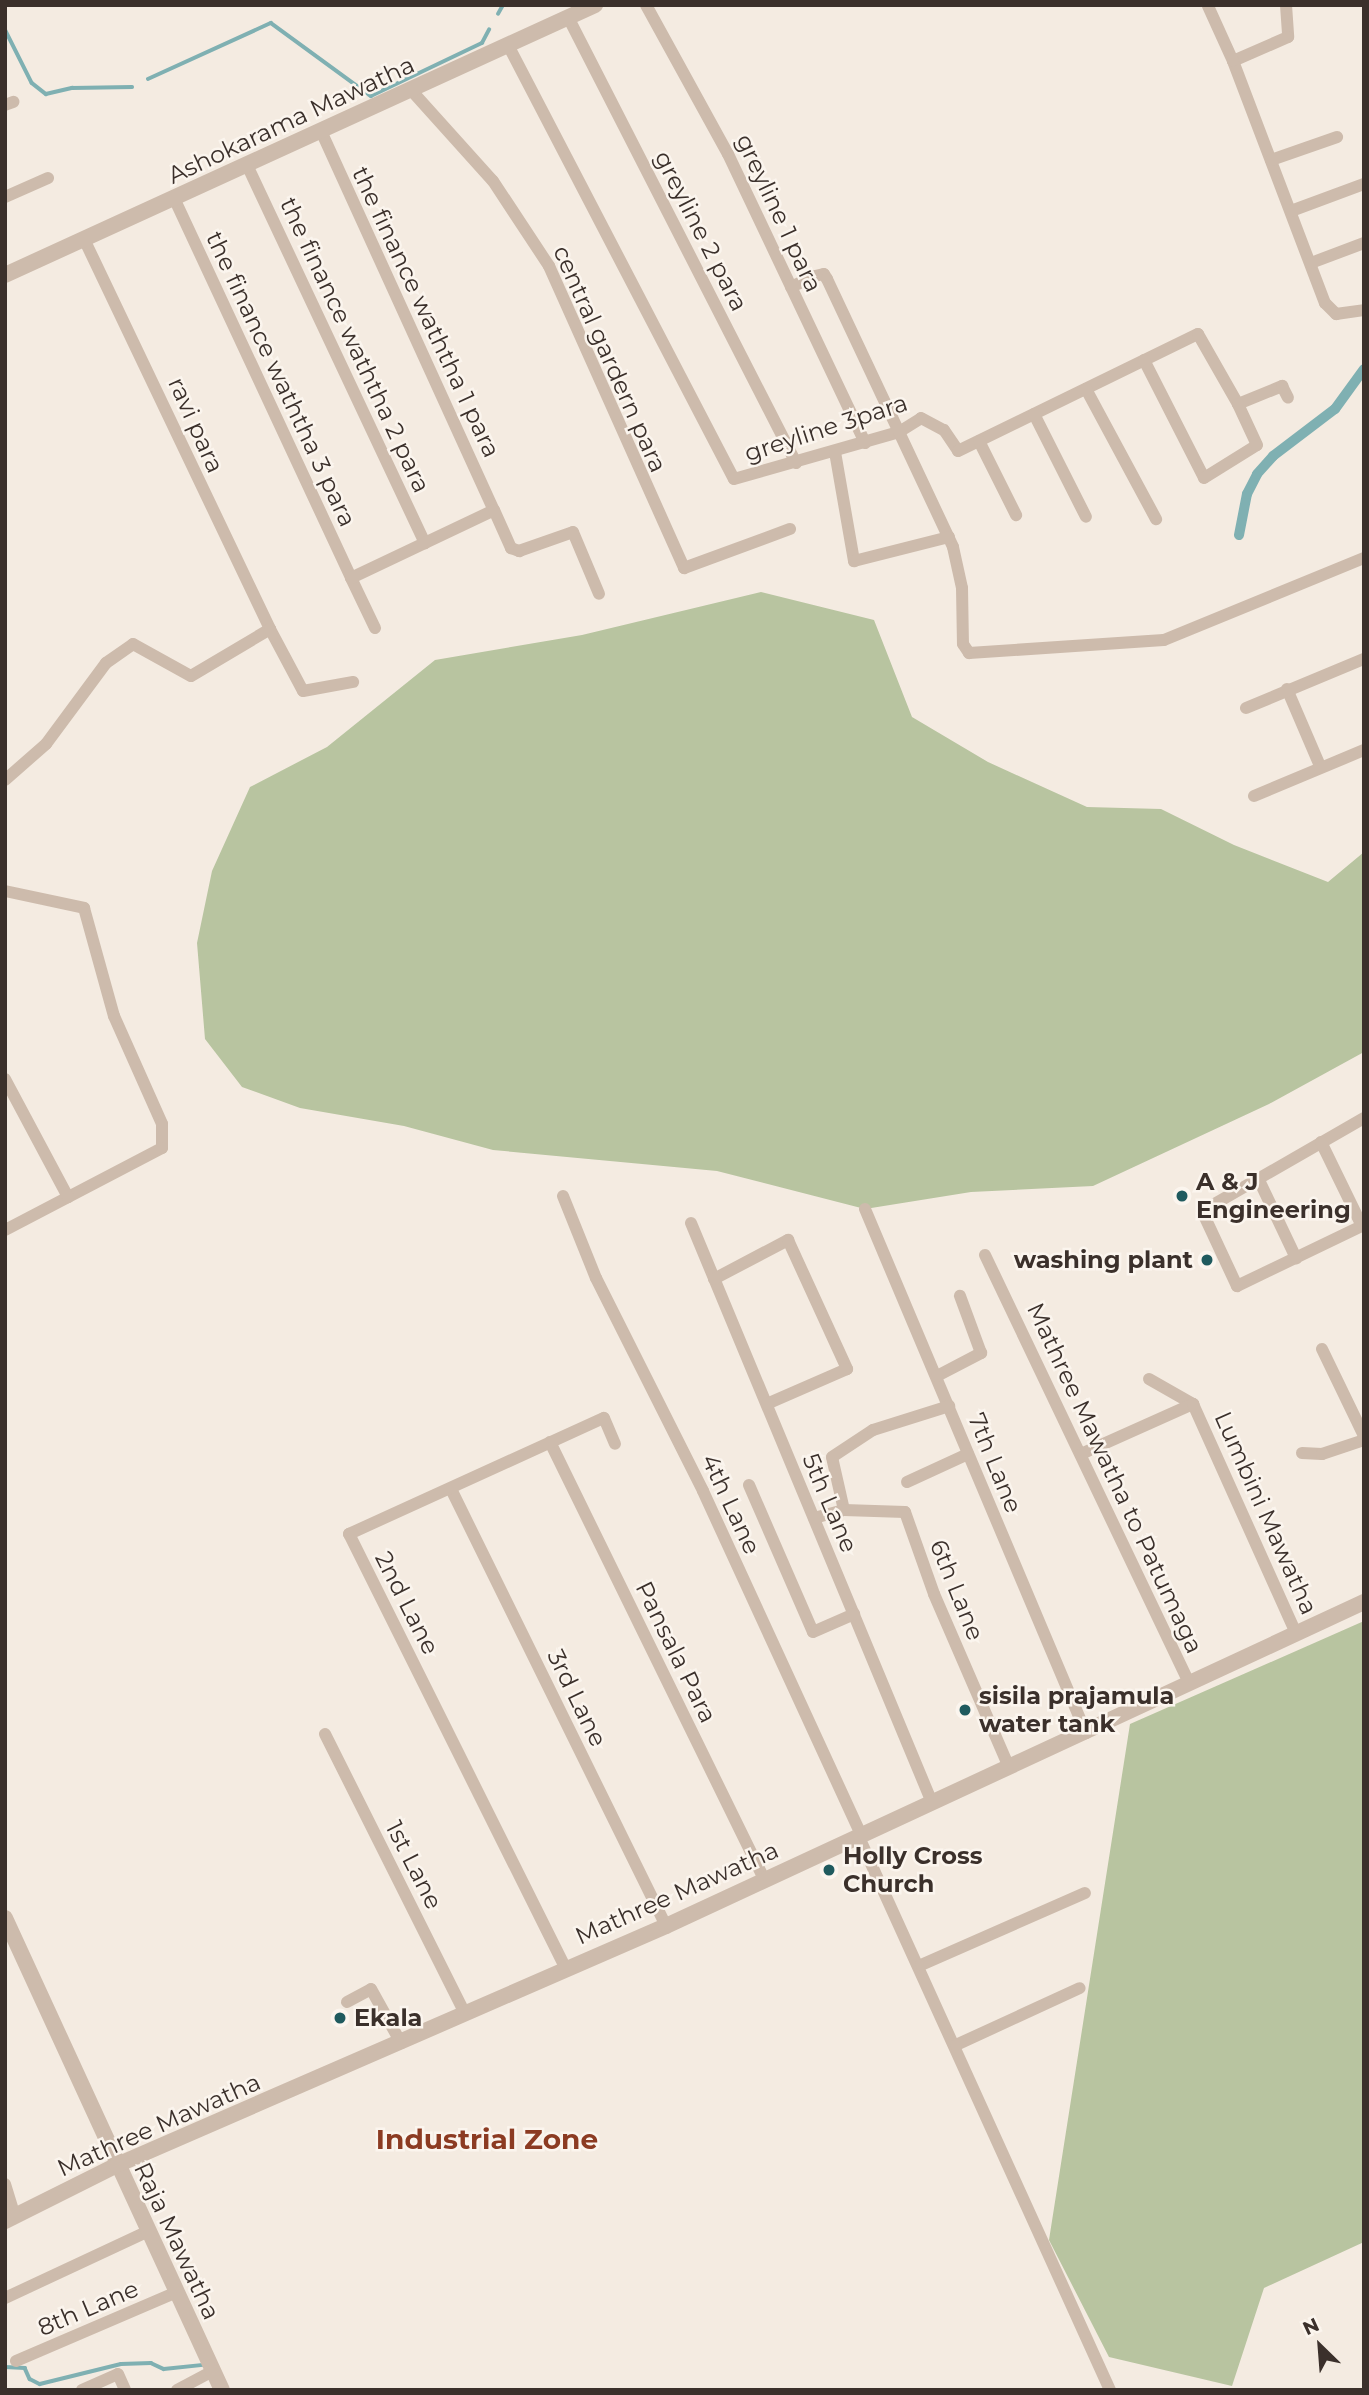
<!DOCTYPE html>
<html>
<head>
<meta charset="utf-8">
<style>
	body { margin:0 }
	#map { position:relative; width:1369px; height:2395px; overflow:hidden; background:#f4ebe1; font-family:Montserrat,sans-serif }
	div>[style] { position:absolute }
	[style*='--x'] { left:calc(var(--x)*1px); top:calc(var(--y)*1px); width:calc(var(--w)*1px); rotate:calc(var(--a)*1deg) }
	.green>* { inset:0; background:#b8c4a0 }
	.stream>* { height:3.5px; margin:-1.75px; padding:0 1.75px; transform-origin:1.75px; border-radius:1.75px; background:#7fb0b2 }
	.canal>* { height:10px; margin:-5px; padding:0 5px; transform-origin:5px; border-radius:5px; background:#7fb0b2 }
	.minor>* { height:12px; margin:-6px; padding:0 6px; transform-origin:6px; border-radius:6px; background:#cdbbac }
	.tertiary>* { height:16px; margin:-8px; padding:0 8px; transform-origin:8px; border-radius:8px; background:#cdbbac }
	.dots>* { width:19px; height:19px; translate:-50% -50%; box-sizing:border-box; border:4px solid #fbf5ee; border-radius:50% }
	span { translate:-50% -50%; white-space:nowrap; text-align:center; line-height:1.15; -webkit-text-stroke:5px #fbf5ee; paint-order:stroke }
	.street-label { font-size:24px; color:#3b302b }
	.poi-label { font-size:24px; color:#3b302b; font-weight:700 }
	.left { translate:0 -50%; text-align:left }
	.right { translate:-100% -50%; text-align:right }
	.quarter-label { font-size:28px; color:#8c3b22; font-weight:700 }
	.frame { position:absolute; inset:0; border:7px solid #3b302b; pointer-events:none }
	.north { position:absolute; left:1285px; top:2311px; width:70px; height:70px; -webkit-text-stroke:5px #fbf5ee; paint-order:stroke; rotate:335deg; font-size:19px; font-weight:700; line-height:28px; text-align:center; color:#3b302b }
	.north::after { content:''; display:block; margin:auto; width:24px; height:32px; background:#3b302b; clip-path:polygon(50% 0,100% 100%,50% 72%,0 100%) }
</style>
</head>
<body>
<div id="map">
	<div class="green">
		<i style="clip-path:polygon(761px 592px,874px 620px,912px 717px,988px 762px,1087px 807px,1161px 809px,1234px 845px,1328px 882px,1364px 852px,1364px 1052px,1269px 1104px,1093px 1186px,971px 1192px,865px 1209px,717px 1171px,493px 1150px,404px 1126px,300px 1108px,242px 1087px,205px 1039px,197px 943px,212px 871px,250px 787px,327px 747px,435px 660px,582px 635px)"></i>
		<i style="clip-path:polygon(1364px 1621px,1364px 2242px,1264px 2288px,1232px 2386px,1109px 2357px,1049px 2240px,1130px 1724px)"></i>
	</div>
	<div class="stream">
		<i style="--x:498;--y:14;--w:10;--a:-61"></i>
		<i style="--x:5;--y:29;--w:60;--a:63.4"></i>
		<i style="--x:32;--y:83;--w:18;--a:38"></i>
		<i style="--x:46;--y:94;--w:27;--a:-13"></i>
		<i style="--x:72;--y:88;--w:60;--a:-1"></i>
		<i style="--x:148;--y:79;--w:135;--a:-24.5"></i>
		<i style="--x:271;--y:23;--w:124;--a:36.1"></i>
		<i style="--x:371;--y:96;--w:123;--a:-25.5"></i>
		<i style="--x:482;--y:43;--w:15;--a:-62"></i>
		<i style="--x:5;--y:2367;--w:20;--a:3"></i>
		<i style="--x:25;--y:2368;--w:12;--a:66"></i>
		<i style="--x:30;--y:2379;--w:11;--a:27"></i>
		<i style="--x:40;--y:2384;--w:83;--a:-13.9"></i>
		<i style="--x:121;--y:2364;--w:30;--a:-2"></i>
		<i style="--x:151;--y:2363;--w:14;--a:25"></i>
		<i style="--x:164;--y:2369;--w:39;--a:-6"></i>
	</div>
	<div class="canal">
		<i style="--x:1239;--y:535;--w:42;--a:-79"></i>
		<i style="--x:1247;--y:494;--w:22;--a:-63"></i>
		<i style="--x:1257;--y:474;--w:24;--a:-48"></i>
		<i style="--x:1273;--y:456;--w:78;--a:-37.2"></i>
		<i style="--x:1335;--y:409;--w:49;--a:-54.1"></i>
	</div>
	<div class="minor">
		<i style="--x:646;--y:5;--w:170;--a:61.2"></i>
		<i style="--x:728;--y:154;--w:320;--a:64.6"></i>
		<i style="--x:1286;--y:5;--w:32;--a:86"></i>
		<i style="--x:1288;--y:37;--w:60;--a:156.4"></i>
		<i style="--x:1233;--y:61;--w:259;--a:69.2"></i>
		<i style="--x:1325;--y:303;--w:16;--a:45"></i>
		<i style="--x:1336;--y:314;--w:28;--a:-8"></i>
		<i style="--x:1208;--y:6;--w:60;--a:65.6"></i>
		<i style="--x:568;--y:17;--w:501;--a:62.92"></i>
		<i style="--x:508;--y:45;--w:489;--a:62.5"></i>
		<i style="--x:734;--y:479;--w:172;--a:-15.9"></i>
		<i style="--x:899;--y:432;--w:26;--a:-32"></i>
		<i style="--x:921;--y:418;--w:26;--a:28"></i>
		<i style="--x:944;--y:430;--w:25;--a:56"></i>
		<i style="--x:958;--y:451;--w:267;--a:-26"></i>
		<i style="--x:1198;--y:334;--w:81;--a:60.3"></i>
		<i style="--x:1238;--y:404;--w:48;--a:-22.2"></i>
		<i style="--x:1282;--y:386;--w:13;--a:63"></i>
		<i style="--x:411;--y:90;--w:122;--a:48"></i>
		<i style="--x:493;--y:181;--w:102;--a:56.6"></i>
		<i style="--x:549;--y:266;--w:331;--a:65.9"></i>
		<i style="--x:684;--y:568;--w:113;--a:-20.2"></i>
		<i style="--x:5;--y:105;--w:9;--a:-21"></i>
		<i style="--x:321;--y:131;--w:417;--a:65.5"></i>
		<i style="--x:1271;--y:160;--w:70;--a:-19.2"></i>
		<i style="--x:247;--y:165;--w:418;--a:64.8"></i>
		<i style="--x:5;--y:197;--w:47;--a:-23.8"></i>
		<i style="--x:174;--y:198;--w:419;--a:65"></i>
		<i style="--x:1291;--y:211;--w:78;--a:-20.3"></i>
		<i style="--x:84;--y:239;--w:432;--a:64.5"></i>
		<i style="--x:1311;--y:263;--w:57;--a:-20.7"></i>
		<i style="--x:791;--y:287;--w:26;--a:-25"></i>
		<i style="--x:815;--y:276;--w:9;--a:-13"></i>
		<i style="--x:824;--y:274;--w:6;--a:59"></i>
		<i style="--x:827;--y:279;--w:296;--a:64.8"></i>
		<i style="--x:953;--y:547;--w:42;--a:77.6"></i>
		<i style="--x:962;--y:588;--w:56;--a:89"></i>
		<i style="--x:963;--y:644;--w:11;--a:56"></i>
		<i style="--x:969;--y:653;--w:195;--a:-3.8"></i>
		<i style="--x:1164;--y:640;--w:216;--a:-22.3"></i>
		<i style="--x:1144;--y:360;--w:132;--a:63"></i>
		<i style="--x:1204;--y:478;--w:62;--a:-31.9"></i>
		<i style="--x:1257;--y:445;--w:45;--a:-114.9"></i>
		<i style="--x:1086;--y:389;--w:148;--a:61.7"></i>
		<i style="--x:1034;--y:414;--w:115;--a:63.2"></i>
		<i style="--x:979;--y:441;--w:83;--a:63.4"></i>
		<i style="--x:835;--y:452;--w:111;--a:80.1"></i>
		<i style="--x:854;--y:561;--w:98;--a:-14.2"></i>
		<i style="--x:375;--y:628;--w:55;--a:-115.6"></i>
		<i style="--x:351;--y:578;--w:158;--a:-25.4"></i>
		<i style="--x:494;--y:510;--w:42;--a:65.9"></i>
		<i style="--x:511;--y:548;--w:9;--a:21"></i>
		<i style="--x:519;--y:551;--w:57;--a:-19.4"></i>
		<i style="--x:573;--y:532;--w:67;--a:67.2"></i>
		<i style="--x:1287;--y:689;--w:84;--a:66.8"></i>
		<i style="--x:1246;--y:708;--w:128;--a:-22.6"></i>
		<i style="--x:5;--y:780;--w:55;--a:-41.3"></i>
		<i style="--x:46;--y:744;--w:101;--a:-53.5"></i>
		<i style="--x:106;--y:663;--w:33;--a:-35"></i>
		<i style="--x:133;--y:644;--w:66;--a:28.9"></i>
		<i style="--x:191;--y:676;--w:92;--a:-30.7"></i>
		<i style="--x:270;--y:629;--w:70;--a:62"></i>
		<i style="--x:303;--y:691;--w:51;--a:-10.2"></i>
		<i style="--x:1254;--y:796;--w:119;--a:-22.7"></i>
		<i style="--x:5;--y:891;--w:81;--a:12.1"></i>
		<i style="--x:84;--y:908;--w:112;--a:74.5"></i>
		<i style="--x:114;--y:1016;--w:118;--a:66"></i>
		<i style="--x:162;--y:1124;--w:24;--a:90"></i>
		<i style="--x:162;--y:1148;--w:177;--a:152.4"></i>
		<i style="--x:5;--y:1079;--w:134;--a:61.9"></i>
		<i style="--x:1364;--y:1118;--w:187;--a:150.1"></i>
		<i style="--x:1202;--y:1211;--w:83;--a:65"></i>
		<i style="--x:1237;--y:1286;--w:141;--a:-25.7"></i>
		<i style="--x:1321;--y:1142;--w:93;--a:64"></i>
		<i style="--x:1258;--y:1178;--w:89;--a:64.6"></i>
		<i style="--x:563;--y:1196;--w:88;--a:68.1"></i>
		<i style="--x:596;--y:1278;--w:238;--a:63.3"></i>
		<i style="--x:703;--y:1491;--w:375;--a:65.3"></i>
		<i style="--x:865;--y:1209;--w:569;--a:67.13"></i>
		<i style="--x:691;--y:1223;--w:625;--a:67.42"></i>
		<i style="--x:985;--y:1255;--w:473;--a:64.5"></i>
		<i style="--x:714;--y:1279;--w:84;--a:-27.8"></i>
		<i style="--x:788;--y:1240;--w:142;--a:65.4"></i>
		<i style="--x:847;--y:1369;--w:87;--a:156.4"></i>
		<i style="--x:1322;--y:1349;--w:97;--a:64.2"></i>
		<i style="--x:937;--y:1376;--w:50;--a:-27.6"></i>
		<i style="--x:981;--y:1353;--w:61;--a:-110.2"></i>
		<i style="--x:1149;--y:1379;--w:51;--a:29.6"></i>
		<i style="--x:550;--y:1442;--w:488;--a:63.9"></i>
		<i style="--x:1302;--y:1453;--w:20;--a:3"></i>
		<i style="--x:1322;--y:1454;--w:44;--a:-18.4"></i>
		<i style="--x:1081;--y:1454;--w:123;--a:-24.1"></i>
		<i style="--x:1193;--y:1404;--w:251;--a:65.8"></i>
		<i style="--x:907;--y:1482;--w:67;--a:-24.7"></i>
		<i style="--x:749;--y:1485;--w:160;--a:66.5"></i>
		<i style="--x:813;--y:1632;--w:45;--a:-23.7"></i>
		<i style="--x:451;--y:1489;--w:487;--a:63.8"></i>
		<i style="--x:844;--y:1510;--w:54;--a:-102.8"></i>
		<i style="--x:832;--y:1457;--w:49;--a:-33.4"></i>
		<i style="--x:873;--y:1430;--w:80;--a:-17.5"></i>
		<i style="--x:814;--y:1518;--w:31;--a:-15"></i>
		<i style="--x:844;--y:1510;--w:61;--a:1.9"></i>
		<i style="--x:905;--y:1512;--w:87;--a:70.5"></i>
		<i style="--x:934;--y:1594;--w:189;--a:66.6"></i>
		<i style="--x:325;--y:1734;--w:313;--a:63.4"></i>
		<i style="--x:858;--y:1835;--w:610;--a:65.58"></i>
		<i style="--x:921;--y:1965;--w:179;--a:-23.7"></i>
		<i style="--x:565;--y:1967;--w:484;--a:-116.5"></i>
		<i style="--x:349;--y:1534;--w:280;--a:-24.5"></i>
		<i style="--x:604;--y:1418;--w:28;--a:67"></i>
		<i style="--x:347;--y:2002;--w:27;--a:-28"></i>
		<i style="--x:371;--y:1989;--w:62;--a:60.9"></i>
		<i style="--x:956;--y:2045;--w:136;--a:-24.7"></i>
		<i style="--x:5;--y:2184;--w:34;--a:73"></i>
		<i style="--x:5;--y:2298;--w:159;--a:-25"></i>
		<i style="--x:16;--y:2361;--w:175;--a:-23.2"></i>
		<i style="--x:82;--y:2390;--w:39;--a:-24"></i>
		<i style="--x:118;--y:2374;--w:17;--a:66"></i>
		<i style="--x:177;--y:2390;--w:40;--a:-28"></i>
	</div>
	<div class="tertiary">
		<i style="--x:5;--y:275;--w:649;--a:-24.59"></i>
		<i style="--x:5;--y:1918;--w:519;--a:65.31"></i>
		<i style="--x:5;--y:2221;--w:125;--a:-26.6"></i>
		<i style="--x:117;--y:2165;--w:599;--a:-23.53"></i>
		<i style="--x:666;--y:1926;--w:770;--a:-24.9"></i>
	</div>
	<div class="dots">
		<i style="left:1182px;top:1196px;background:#1f5a5e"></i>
		<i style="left:1207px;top:1260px;background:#1f5a5e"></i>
		<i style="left:965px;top:1710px;background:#1f5a5e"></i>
		<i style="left:829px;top:1870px;background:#1f5a5e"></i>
		<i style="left:340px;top:2018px;background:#1f5a5e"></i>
	</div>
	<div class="street-label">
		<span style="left:291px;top:120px;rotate:-25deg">Ashokarama Mawatha</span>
		<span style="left:779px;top:213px;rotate:65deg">greyline 1 para</span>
		<span style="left:701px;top:231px;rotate:63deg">greyline 2 para</span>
		<span style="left:426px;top:312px;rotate:65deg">the finance waththa 1 para</span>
		<span style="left:355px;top:345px;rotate:65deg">the finance waththa 2 para</span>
		<span style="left:610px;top:359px;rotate:66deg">central gardern para</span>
		<span style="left:281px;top:379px;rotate:65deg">the finance waththa 3 para</span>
		<span style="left:196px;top:425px;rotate:66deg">ravi para</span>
		<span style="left:826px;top:428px;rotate:-18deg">greyline 3para</span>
		<span style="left:995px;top:1463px;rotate:68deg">7th Lane</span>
		<span style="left:1115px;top:1478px;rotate:65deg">Mathree Mawatha to Patumaga</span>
		<span style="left:830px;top:1503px;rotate:67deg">5th Lane</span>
		<span style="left:731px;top:1504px;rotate:65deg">4th Lane</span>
		<span style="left:1266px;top:1513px;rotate:66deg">Lumbini Mawatha</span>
		<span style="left:957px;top:1590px;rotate:68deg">6th Lane</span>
		<span style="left:407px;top:1603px;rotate:63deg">2nd Lane</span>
		<span style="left:676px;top:1652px;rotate:64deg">Pansala Para</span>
		<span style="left:577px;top:1698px;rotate:64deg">3rd Lane</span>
		<span style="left:414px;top:1865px;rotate:63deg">1st Lane</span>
		<span style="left:677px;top:1893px;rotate:-24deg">Mathree Mawatha</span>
		<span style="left:159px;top:2125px;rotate:-24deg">Mathree Mawatha</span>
		<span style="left:177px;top:2241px;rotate:65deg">Raja Mawatha</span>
		<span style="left:88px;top:2308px;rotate:-23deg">8th Lane</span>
	</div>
	<div class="poi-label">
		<span class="left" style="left:1196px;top:1196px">A &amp; J<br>Engineering</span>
		<span class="right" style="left:1193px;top:1260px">washing plant</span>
		<span class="left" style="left:979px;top:1710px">sisila prajamula<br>water tank</span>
		<span class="left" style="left:843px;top:1870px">Holly Cross<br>Church</span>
		<span class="left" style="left:354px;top:2018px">Ekala</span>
	</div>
	<div class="quarter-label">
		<span style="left:487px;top:2139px">Industrial Zone</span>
	</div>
	<div class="frame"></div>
	<div class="north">N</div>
</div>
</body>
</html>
